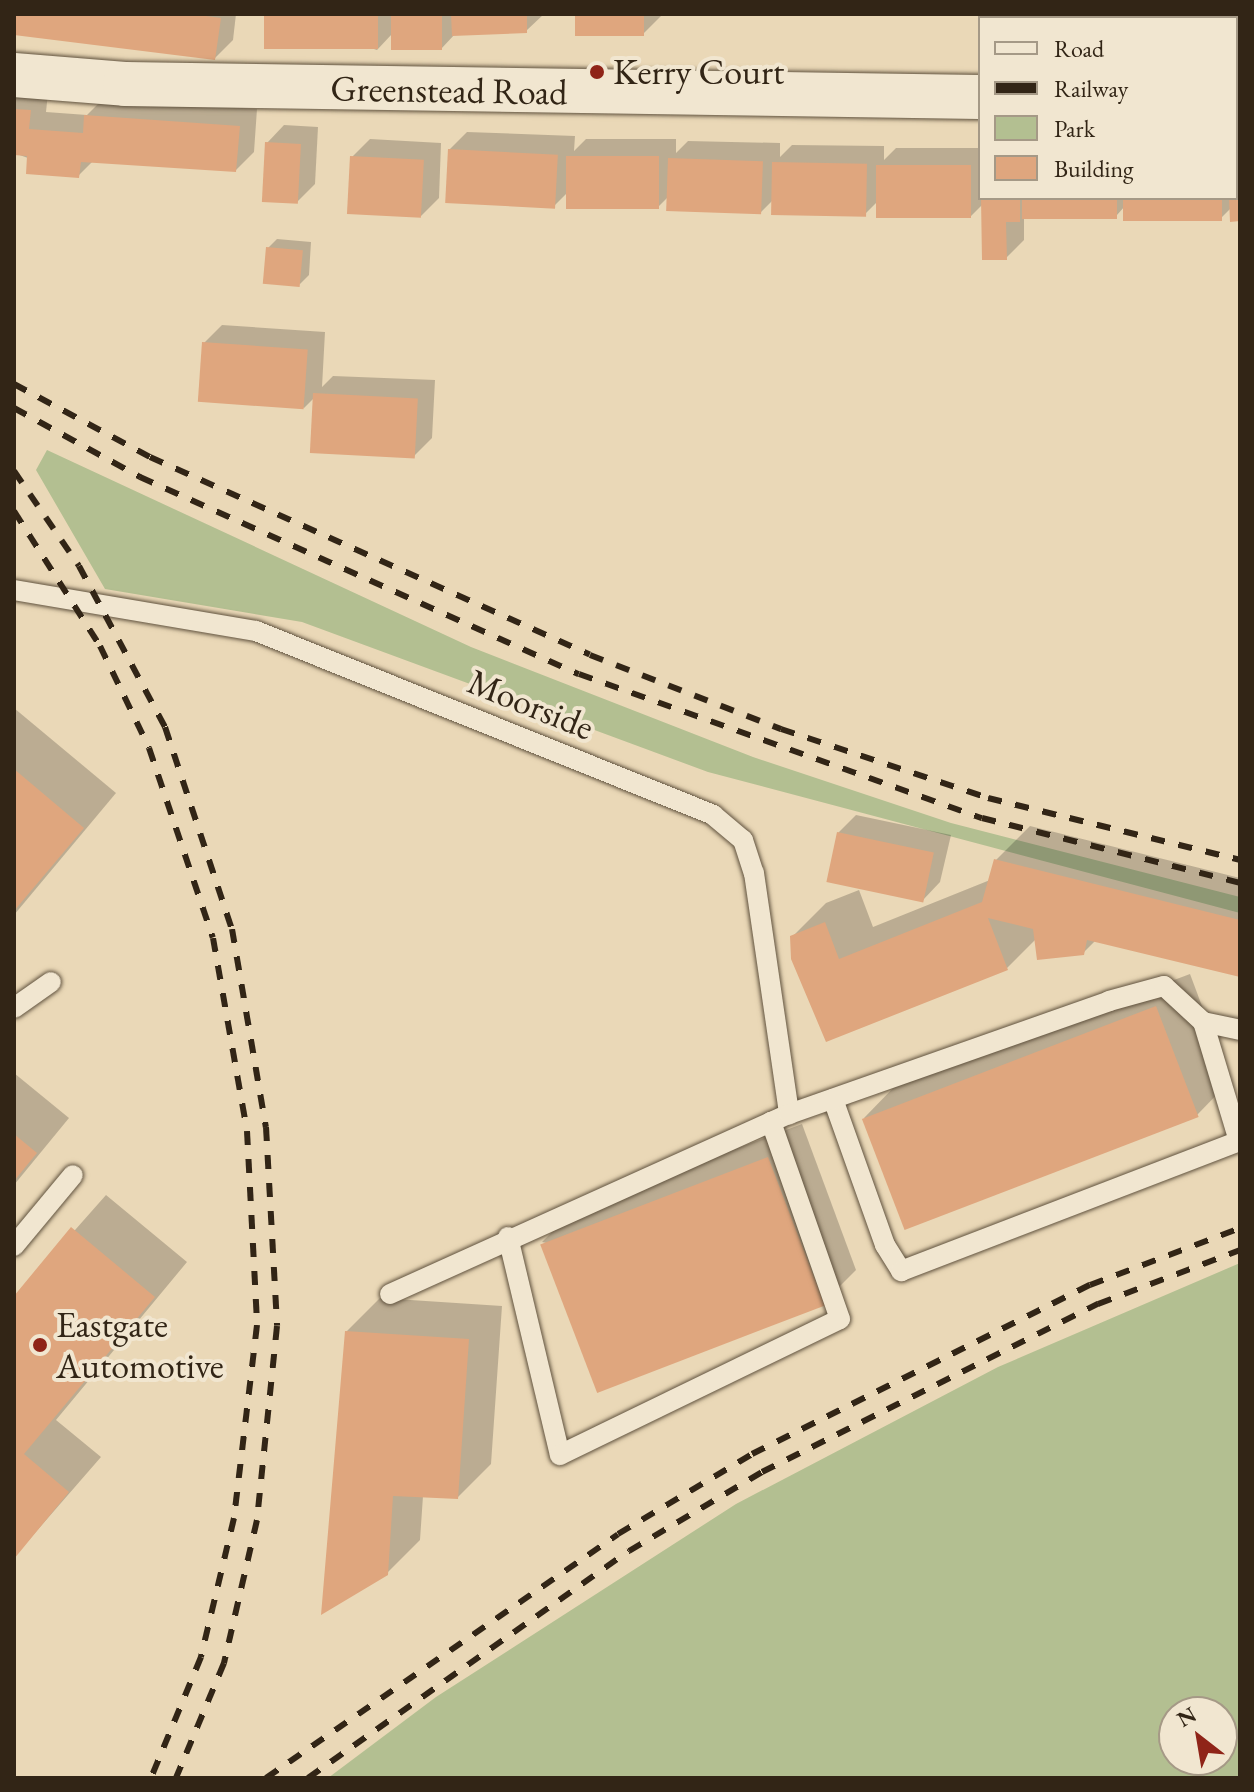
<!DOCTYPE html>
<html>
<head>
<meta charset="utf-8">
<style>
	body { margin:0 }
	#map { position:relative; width:1254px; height:1792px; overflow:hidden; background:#ead8b7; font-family:"EB Garamond",serif }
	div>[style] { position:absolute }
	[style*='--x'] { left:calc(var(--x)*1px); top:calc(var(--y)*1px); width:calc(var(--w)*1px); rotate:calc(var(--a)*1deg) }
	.green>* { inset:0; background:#b3bf91 }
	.shadow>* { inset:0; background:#0003 }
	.building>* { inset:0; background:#dfa67e; transform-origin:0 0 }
	.roads { filter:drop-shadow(0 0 2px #60523e) drop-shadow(0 0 2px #60523e) }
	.lane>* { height:20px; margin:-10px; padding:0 10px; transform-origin:10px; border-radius:10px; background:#f1e6d0 }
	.secondary>* { height:44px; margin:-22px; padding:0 22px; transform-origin:22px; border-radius:22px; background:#f1e6d0 }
	.rail>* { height:6px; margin-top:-3px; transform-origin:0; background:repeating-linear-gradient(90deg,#322516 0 14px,transparent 0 28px) }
	.dots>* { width:22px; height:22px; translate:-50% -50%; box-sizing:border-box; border:4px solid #f1e6d0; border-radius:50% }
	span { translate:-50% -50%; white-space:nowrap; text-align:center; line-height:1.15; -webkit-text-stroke:8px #f1e6d0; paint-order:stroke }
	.poi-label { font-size:36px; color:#322516 }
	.left { translate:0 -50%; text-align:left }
	.street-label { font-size:36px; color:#322516 }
	.frame { position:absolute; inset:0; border:16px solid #322516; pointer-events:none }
	.legend { position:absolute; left:978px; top:16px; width:260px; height:184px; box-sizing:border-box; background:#f1e6d0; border:2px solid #a59986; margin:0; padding:10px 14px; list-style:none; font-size:24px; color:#322516 }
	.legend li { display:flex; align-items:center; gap:16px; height:40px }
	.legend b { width:40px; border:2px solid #a59986 }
	.north { position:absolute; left:1158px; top:1696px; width:80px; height:80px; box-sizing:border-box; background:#f1e6d0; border:2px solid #a59986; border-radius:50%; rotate:329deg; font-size:22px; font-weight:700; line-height:32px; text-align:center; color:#322516 }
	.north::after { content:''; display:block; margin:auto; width:28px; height:36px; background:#8f2418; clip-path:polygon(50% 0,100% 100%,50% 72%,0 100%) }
</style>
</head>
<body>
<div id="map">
	<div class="green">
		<i style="clip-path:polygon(47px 450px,471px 647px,753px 757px,951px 823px,1240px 897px,1240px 913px,708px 772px,302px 622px,105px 589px,36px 470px)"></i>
		<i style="clip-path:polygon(evenodd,1240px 1263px,1240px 1778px,328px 1778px,436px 1697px,736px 1504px,998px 1367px,1240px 1263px,1174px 1712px,1222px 1712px,1222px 1760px,1174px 1760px,1174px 1712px)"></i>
	</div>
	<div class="shadow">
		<i style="clip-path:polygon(14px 14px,236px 14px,233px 40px,215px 58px,14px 33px)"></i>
		<i style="clip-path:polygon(266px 14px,544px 14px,526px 31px,456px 33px,441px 49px,392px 34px,377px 50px)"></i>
		<i style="clip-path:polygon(577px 14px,661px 14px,661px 16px,643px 34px)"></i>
		<i style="clip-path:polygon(1101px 14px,1240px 14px,1240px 42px,1236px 18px)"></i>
		<i style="clip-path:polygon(14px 91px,48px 93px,46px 112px,87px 115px,104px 98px,257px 109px,254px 152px,236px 170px,93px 161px,78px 176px,14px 153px)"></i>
		<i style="clip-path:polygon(284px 125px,318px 127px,315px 184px,297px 202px,267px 143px)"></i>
		<i style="clip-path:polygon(467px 132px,575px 136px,574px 151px,586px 139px,676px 139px,676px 153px,688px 141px,780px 143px,780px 157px,792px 145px,884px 146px,884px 160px,896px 148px,980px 148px,980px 198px,1236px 198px,1239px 150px,1240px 220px,1232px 220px,1231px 208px,1221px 218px,1125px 206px,1117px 215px,1024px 217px,1024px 240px,1006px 258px,984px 203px,970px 217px,877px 202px,865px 214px,773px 200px,761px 212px,669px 196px,658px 207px,567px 193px,555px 205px,449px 150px)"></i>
		<i style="clip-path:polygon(370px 139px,441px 143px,439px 198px,421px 216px,352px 157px)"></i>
		<i style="clip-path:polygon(277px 239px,311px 242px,309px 275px,300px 284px,268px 248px)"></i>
		<i style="clip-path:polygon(222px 325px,325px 332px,322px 387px,333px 376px,435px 380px,432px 438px,414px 456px,315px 397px,304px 408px,204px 343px)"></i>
		<i style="clip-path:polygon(14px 708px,116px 793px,14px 915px)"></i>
		<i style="clip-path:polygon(856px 815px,951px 835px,940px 882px,923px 900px,838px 833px)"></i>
		<i style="clip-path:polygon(1030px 826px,1240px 878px,1240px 975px,1096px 940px,1083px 953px,1036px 939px,1007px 968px,827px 1039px,792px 937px,826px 903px,859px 890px,873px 927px,990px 880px,996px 860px)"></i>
		<i style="clip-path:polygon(1190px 974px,1230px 1081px,1197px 1115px,864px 1118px,897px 1084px)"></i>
		<i style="clip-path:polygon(14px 1073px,69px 1118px,14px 1185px)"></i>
		<i style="clip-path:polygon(802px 1124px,856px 1270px,822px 1304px,542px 1242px,575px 1209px)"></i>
		<i style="clip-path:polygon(106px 1195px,187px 1262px,56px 1420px,101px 1457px,14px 1557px,14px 1299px)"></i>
		<i style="clip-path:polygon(380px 1298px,502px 1306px,491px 1464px,458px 1497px,423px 1496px,420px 1540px,386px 1574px,346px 1332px)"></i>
	</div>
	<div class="building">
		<i style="clip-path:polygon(14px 14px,191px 14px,221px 18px,215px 60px,14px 35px)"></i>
		<i style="left:264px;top:14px;width:114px;height:35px"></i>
		<i style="left:391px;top:14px;width:51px;height:36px"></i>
		<i style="clip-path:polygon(451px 14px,527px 14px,527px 33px,452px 36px)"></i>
		<i style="left:575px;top:14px;width:69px;height:22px"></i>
		<i style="clip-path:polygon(1099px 14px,1240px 14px,1240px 44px,1236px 18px)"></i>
		<i style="clip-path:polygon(14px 109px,31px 110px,29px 129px,83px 133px,84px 115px,240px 126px,236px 172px,81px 162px,79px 178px,26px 174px,27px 156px,14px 155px)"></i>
		<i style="left:265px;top:142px;width:36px;height:60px;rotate:3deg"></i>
		<i style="left:448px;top:149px;width:110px;height:54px;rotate:3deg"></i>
		<i style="left:350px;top:156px;width:74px;height:58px;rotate:3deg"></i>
		<i style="left:566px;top:156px;width:93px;height:53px"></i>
		<i style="left:668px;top:158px;width:95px;height:53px;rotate:2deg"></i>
		<i style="left:772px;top:162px;width:95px;height:53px;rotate:1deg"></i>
		<i style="left:876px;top:165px;width:95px;height:53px"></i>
		<i style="clip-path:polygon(1236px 169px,1240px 221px,1230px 222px,1229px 198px,1236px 198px)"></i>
		<i style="clip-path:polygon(981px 198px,1020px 198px,1020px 222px,1006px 222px,1007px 260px,982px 260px)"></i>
		<i style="left:1022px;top:198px;width:95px;height:21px"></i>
		<i style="left:1123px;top:198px;width:99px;height:23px"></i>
		<i style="left:266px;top:247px;width:37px;height:37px;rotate:5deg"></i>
		<i style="left:202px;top:342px;width:106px;height:60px;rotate:4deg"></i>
		<i style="left:313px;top:393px;width:105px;height:60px;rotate:3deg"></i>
		<i style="clip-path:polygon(14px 769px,84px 828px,14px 911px)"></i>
		<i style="left:837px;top:832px;width:99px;height:51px;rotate:12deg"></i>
		<i style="clip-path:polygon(994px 859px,1240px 920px,1240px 977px,1087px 940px,1084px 955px,1037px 960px,1033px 929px,988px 918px,1008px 970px,826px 1042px,791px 959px,790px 936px,825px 922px,839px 959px,982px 902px)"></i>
		<i style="left:1156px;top:1006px;width:119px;height:315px;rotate:69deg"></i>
		<i style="clip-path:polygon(14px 1134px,37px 1153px,14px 1181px)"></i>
		<i style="left:768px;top:1157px;width:159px;height:244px;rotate:69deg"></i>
		<i style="clip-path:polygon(71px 1227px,155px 1297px,24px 1454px,69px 1492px,14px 1559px,14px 1296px)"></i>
		<i style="clip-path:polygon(345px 1331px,469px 1339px,458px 1499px,393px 1496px,388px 1575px,321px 1615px)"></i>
	</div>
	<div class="roads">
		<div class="lane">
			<i style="--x:14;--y:590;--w:245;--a:9.6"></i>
			<i style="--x:256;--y:631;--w:493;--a:21.9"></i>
			<i style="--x:713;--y:815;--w:39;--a:40"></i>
			<i style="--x:743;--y:840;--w:35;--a:72"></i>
			<i style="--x:754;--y:873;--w:244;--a:81.7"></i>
			<i style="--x:14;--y:1008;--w:45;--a:-35.1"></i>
			<i style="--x:833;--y:1099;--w:155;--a:70.4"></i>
			<i style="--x:885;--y:1245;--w:31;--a:58"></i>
			<i style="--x:901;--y:1271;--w:362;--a:-21"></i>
			<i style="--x:1239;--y:1141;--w:124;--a:-106.8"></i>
			<i style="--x:508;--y:1237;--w:224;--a:76.6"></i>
			<i style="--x:560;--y:1455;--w:311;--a:-25.9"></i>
			<i style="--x:840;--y:1319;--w:209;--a:-109.3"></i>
			<i style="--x:14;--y:1246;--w:92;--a:-50.3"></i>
			<i style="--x:390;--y:1294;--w:438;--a:-24.3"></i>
			<i style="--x:789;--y:1114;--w:339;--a:-19.4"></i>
			<i style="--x:1109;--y:1001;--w:57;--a:-15.3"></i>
			<i style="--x:1164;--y:986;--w:53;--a:42.7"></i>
			<i style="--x:1203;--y:1022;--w:38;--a:12"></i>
		</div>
		<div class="secondary">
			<i style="--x:14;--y:75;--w:111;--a:4.6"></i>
			<i style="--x:125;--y:84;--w:855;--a:0.87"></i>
			<i style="--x:1236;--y:96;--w:4;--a:0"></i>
		</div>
	</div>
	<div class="rail">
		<i style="--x:14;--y:384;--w:154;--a:28.2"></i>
		<i style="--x:150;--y:457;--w:482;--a:24.2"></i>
		<i style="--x:590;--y:655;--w:205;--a:21.2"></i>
		<i style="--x:781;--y:729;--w:218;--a:18.4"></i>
		<i style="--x:988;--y:798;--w:260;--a:13.8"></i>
		<i style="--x:14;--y:408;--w:144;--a:28.7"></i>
		<i style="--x:140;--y:477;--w:481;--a:24.2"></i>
		<i style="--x:579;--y:674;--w:428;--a:19.7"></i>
		<i style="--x:982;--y:818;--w:266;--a:14.1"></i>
		<i style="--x:14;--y:471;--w:115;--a:55.6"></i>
		<i style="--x:79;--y:566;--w:183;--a:61.9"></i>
		<i style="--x:165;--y:727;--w:213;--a:71.7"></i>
		<i style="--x:232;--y:929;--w:201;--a:80.3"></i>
		<i style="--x:266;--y:1127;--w:199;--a:86.8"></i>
		<i style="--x:277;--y:1326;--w:195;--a:95.9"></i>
		<i style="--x:257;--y:1520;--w:147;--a:103"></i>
		<i style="--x:224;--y:1663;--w:125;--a:112.7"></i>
		<i style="--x:14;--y:511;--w:160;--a:57.5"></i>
		<i style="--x:100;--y:646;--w:113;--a:64.3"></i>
		<i style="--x:149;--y:748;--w:200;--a:71.4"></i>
		<i style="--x:213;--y:938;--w:196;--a:80"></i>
		<i style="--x:247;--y:1131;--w:194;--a:87"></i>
		<i style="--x:257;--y:1325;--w:194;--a:96.8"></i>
		<i style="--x:234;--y:1518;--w:143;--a:103.4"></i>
		<i style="--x:201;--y:1657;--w:131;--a:112.5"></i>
		<i style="--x:266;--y:1778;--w:428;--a:-34.7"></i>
		<i style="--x:618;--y:1534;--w:156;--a:-30.8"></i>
		<i style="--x:752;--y:1454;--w:378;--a:-26.6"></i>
		<i style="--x:1090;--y:1285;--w:160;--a:-20.8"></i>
		<i style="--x:308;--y:1778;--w:393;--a:-35.3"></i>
		<i style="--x:629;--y:1551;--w:155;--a:-30.7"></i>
		<i style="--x:762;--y:1472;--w:376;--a:-26.6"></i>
		<i style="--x:1098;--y:1304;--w:152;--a:-20.8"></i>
	</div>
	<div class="dots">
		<i style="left:597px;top:72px;background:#8f2418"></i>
		<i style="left:40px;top:1345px;background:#8f2418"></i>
	</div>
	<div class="poi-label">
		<span class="left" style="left:613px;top:72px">Kerry Court</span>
		<span class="left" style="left:56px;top:1345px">Eastgate<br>Automotive</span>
	</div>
	<div class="street-label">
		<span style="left:449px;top:90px;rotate:1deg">Greenstead Road</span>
		<span style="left:531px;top:704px;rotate:22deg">Moorside</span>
	</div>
	<div class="frame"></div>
	<ul class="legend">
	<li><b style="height:10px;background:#f1e6d0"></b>Road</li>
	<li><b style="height:10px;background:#322516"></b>Railway</li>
	<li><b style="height:22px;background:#b3bf91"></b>Park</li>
	<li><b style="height:22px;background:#dfa67e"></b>Building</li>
	</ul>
	<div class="north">N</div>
</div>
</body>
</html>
